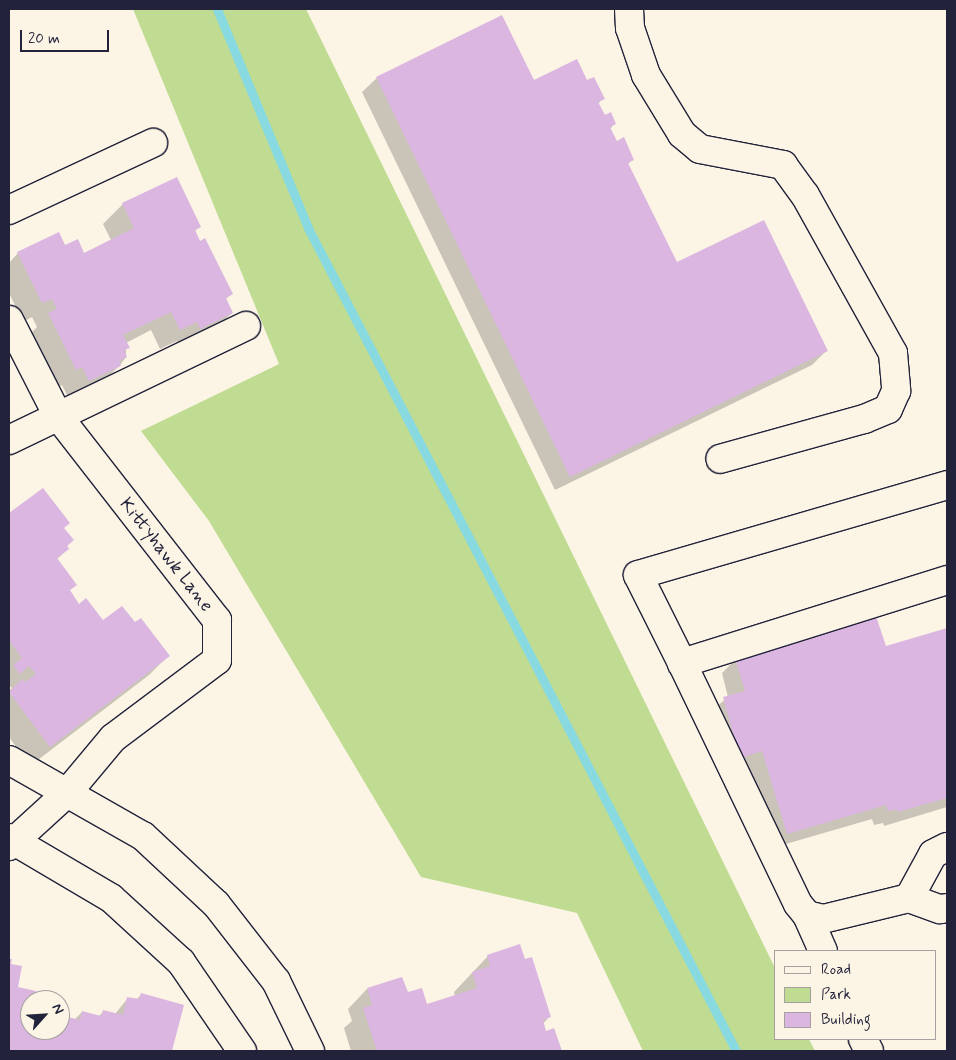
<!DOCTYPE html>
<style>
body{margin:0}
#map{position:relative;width:956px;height:1060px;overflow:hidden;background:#fcf5e5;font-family:Mynerve,sans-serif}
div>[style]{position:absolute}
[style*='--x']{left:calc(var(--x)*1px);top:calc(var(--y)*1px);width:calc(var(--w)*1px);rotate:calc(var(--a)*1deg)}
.green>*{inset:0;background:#c0db92}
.shadow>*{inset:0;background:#0003}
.stream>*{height:9px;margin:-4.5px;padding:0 4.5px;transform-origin:4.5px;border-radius:4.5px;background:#88dae0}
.building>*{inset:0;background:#dab6e1}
.roads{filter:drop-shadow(1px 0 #22223b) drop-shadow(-1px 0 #22223b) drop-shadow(0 1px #22223b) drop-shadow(0 -1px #22223b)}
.minor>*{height:28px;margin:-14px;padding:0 14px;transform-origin:14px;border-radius:14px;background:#fcf5e5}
span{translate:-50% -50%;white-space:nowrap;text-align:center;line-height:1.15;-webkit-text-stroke:4px #fcf5e5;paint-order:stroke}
.street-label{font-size:19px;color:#22223b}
.frame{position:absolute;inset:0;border:10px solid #22223b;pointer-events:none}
.legend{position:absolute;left:774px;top:950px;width:162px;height:90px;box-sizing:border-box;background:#fcf5e5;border:1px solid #a5a1a1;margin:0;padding:6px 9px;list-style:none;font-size:15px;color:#22223b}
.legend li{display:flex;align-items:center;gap:10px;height:25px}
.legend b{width:25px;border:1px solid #a5a1a1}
.north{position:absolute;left:20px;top:990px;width:50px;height:50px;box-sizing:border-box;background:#fcf5e5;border:1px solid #a5a1a1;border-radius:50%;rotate:64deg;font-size:14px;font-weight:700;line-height:20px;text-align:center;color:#22223b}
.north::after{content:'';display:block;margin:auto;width:18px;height:22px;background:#22223b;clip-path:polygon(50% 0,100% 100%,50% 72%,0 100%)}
.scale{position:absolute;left:20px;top:30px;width:89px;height:22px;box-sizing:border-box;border:2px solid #22223b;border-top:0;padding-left:6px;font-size:15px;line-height:18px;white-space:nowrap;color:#22223b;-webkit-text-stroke:4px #fcf5e5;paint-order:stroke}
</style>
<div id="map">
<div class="green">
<i style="clip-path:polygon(133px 9px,306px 9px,775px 968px,775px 1039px,809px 1039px,815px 1051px,643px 1051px,577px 913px,421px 877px,209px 521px,141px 431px,279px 364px)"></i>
</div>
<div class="shadow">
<i style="clip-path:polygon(377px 78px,587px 81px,603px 98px,598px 104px,604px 117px,615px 123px,610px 129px,616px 142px,633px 159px,628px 164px,676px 263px,826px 351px,812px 365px,555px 490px,362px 92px)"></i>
<i style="clip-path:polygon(176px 178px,200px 226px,194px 232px,231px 294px,225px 300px,232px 313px,212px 332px,181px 348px,177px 341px,160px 349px,151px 330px,126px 343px,126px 357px,120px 365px,100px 385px,69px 399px,62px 385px,56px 388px,30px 334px,37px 327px,32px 317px,23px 322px,9px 293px,9px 263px,18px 253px,64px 247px,84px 254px,111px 240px,103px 224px,123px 204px)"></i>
<i style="clip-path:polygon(42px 489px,63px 529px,68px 549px,56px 560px,75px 585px,69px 591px,79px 606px,103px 622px,134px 624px,168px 656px,149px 675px,30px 766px,9px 737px,9px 691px,12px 688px,9px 685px,9px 515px)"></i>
<i style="clip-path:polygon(947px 630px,947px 807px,884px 826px,883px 823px,874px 825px,872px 819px,772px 848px,748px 765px,726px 771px,709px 713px,728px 697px,722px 673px,736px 659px,885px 648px)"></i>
<i style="clip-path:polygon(488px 956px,549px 1017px,543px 1024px,546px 1032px,554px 1030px,560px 1051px,351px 1051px,344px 1028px,352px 1021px,348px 1009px,367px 989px,402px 978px,407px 994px,427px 1005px,455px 996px,454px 992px)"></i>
<i style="clip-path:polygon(9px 960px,16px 988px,42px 1000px,30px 1000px,30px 1030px,60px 1030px,60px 1016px,74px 1020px,82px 1012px,99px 1016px,104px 1011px,115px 1014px,128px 998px,136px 1000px,141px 995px,183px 1006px,171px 1051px,9px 1051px)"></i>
</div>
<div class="stream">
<i style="--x:217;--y:9;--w:237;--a:67.4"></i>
<i style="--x:308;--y:228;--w:928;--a:62.52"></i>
</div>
<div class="building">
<i style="clip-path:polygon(502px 15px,534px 80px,577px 59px,587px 80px,594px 77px,605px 99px,598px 102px,605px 115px,611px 112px,616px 124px,610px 127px,617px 141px,624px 137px,634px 160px,628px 163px,677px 262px,764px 220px,828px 351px,570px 477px,376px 77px)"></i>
<i style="clip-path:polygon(177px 177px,201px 227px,195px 230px,200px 241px,205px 238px,233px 294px,226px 298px,233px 313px,200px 329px,197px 322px,180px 330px,171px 312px,123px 335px,130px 348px,124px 350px,127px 357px,119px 361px,121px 366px,89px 381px,82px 367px,76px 370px,48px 313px,57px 309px,52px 299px,42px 303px,17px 252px,59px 232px,65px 245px,78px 239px,84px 253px,134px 228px,122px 203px)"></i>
<i style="clip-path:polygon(43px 488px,70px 523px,64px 528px,74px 540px,67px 546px,69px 549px,57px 558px,77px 585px,70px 590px,79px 604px,86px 598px,103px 620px,122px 606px,135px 622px,141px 618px,170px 656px,50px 747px,9px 692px,22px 679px,25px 682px,36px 674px,29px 666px,20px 674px,13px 665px,22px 658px,9px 640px,9px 513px)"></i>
<i style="clip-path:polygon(876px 616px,886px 646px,947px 628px,947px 798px,898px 812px,897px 809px,888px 811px,886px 805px,787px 834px,762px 751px,740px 758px,723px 697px,745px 691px,735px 658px)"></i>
<i style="clip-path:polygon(520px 944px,525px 959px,532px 957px,551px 1017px,543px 1020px,546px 1031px,554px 1028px,562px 1051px,377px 1051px,363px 1008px,372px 1005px,367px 988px,402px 977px,408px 992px,422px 988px,427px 1004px,477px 988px,472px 972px,490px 966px,487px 955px)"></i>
<i style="clip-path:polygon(9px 959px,12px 959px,11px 964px,22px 966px,18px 987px,36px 991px,34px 997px,44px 999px,30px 1000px,30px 1030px,60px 1030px,60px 1015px,80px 1020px,82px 1011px,101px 1016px,103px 1010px,123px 1015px,127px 997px,139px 999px,141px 993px,184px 1005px,172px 1051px,9px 1051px)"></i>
</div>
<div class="roads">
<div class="minor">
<i style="--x:629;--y:9;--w:19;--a:87"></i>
<i style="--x:630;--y:28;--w:50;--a:71.2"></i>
<i style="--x:646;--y:75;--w:69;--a:58.6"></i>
<i style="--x:682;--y:134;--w:23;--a:40"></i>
<i style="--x:700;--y:149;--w:85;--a:10.9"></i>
<i style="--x:783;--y:165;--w:37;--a:54"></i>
<i style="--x:805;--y:195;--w:181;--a:60.9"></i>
<i style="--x:893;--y:353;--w:38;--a:85"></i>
<i style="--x:896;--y:391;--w:20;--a:114"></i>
<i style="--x:888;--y:409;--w:26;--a:157"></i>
<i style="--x:864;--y:419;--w:149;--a:164.5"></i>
<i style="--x:9;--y:210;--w:159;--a:-25"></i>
<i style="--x:9;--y:320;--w:108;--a:63"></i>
<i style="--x:58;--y:416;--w:259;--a:52.1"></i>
<i style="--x:217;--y:620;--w:40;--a:90"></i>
<i style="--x:217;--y:660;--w:130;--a:143.1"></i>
<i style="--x:113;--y:738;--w:72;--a:129.9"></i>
<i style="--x:67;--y:793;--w:79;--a:137.6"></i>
<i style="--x:9;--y:440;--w:263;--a:-25.7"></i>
<i style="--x:947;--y:580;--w:278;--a:162.6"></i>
<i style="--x:682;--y:663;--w:267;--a:64.3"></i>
<i style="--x:798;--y:904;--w:14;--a:51"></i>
<i style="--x:807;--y:915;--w:16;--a:14"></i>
<i style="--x:823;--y:919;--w:89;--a:-13.7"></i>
<i style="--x:909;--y:898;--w:33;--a:20"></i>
<i style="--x:940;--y:909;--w:7;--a:-8"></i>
<i style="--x:682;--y:663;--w:98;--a:-116.6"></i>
<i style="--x:638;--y:575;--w:322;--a:-16.2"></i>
<i style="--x:9;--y:760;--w:154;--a:29.6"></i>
<i style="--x:143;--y:836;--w:100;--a:43"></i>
<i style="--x:216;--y:904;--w:98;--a:52.1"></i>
<i style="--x:276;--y:981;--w:78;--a:64.1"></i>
<i style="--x:9;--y:838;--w:118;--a:30.5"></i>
<i style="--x:111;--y:898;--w:95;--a:42.4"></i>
<i style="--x:181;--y:962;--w:108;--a:55.6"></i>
<i style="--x:909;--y:898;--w:50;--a:-61.4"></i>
<i style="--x:933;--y:854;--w:16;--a:-27"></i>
<i style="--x:807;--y:915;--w:39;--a:66"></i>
<i style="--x:863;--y:1039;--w:13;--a:63"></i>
</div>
</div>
<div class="street-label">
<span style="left:166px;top:555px;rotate:52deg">Kittyhawk Lane</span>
</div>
<div class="frame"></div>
<ul class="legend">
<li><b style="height:6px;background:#fcf5e5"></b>Road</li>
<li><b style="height:14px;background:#c0db92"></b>Park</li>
<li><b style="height:14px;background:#dab6e1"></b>Building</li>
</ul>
<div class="north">N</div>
<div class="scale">20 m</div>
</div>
